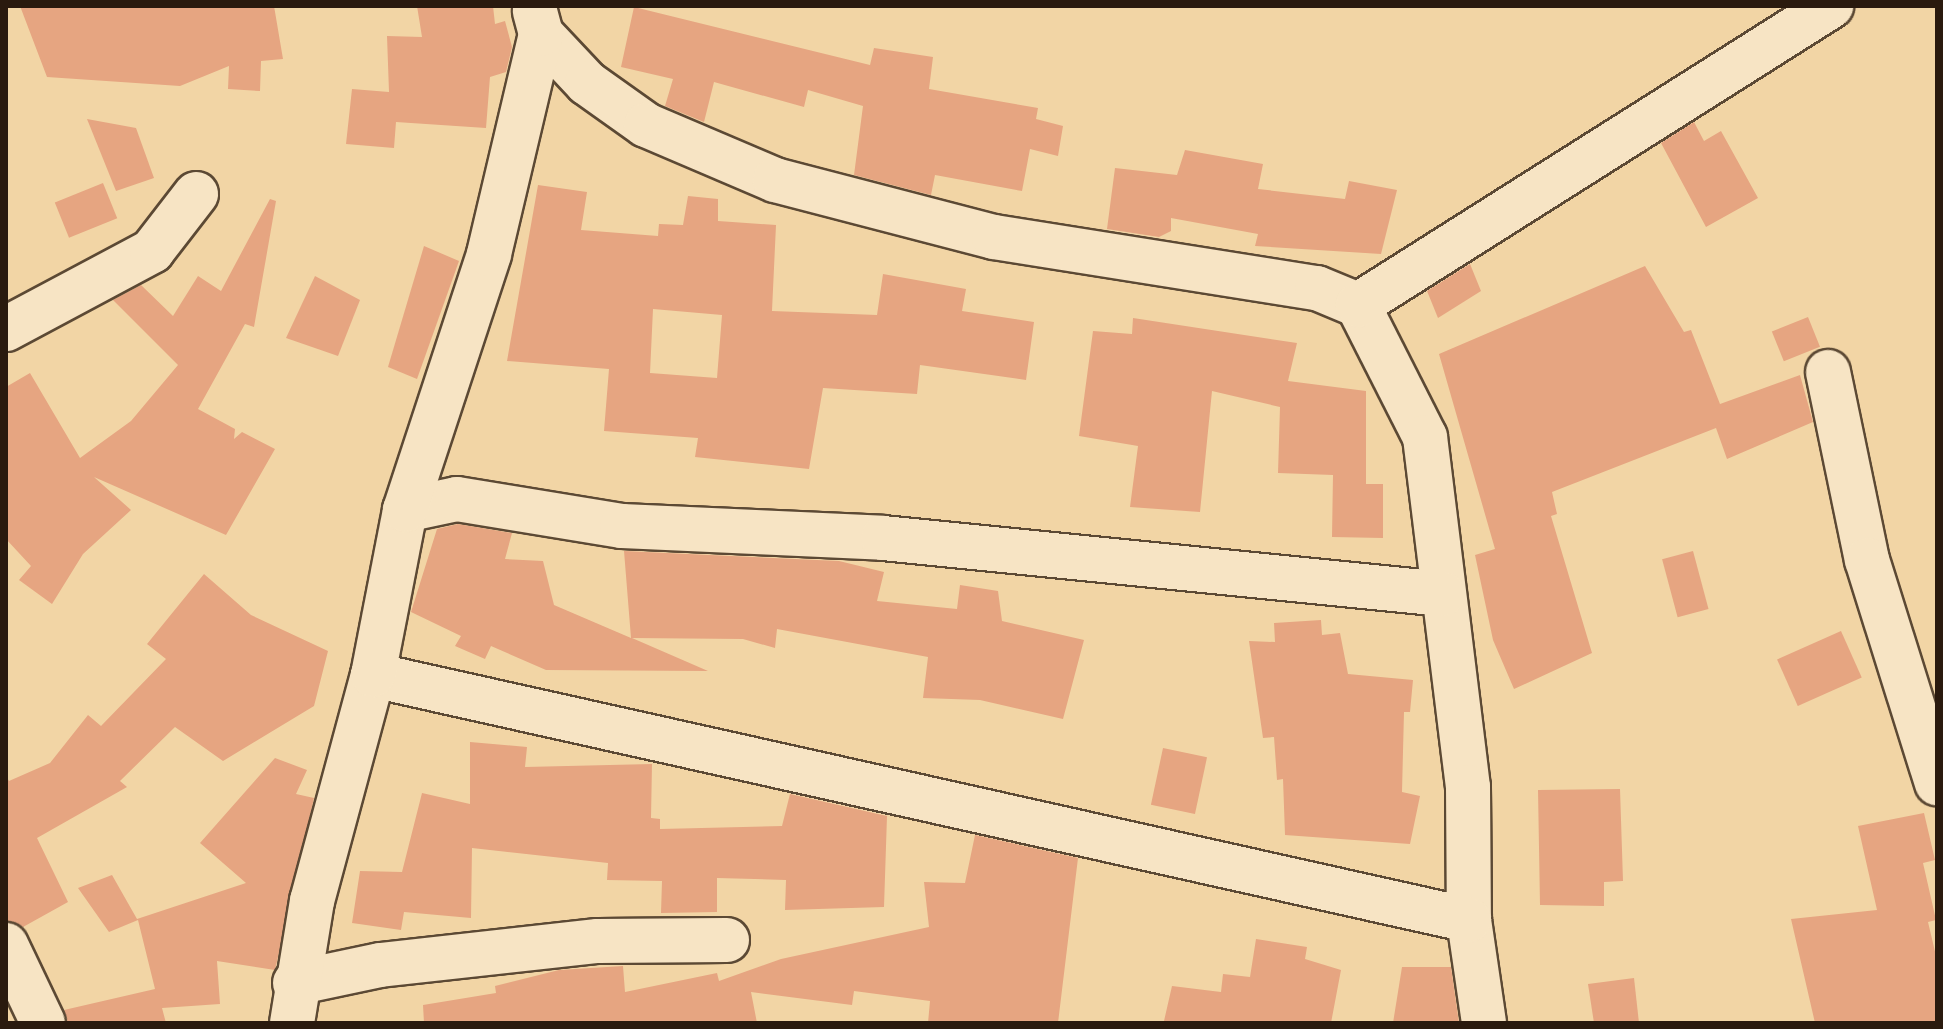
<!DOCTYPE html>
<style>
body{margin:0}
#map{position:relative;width:1943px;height:1029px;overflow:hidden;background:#f2d5a5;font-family:"Gentium Book Plus",serif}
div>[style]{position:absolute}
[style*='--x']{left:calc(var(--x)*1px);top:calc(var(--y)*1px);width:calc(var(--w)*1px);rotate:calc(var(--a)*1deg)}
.building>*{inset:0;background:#e6a581;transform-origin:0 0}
.roads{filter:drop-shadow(2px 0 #5c4934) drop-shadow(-2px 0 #5c4934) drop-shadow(0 2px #5c4934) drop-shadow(0 -2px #5c4934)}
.minor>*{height:44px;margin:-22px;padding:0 22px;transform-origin:22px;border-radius:22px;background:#f7e4c4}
span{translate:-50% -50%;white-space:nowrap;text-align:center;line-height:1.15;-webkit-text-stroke:7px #f7e4c4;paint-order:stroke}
.frame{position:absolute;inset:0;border:8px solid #2a1a0e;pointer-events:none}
</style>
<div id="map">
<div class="building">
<i style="clip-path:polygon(20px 6px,274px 6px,283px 59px,261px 61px,260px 91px,228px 89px,229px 66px,180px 86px,47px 77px)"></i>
<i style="clip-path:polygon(417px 6px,493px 6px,495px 24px,505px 21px,512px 47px,506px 72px,490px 77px,486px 128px,396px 122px,394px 148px,346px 144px,352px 89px,389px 92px,387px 36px,422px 37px)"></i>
<i style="clip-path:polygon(634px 7px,870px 65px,874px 48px,933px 57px,929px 89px,1038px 108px,1036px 119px,1063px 126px,1058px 156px,1030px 149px,1022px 191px,935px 175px,931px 195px,854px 175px,863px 106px,808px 90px,804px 107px,714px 82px,704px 122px,665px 106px,673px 79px,621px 67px)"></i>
<i style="clip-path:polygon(87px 119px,136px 128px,154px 178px,116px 191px)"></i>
<i style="clip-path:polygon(1694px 122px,1704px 141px,1721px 131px,1758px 198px,1706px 227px,1661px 143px)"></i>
<i style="clip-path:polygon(1185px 150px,1263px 164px,1258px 189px,1345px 199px,1349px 181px,1397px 190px,1381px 254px,1255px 246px,1258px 234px,1171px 218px,1171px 231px,1159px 237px,1107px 229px,1115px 168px,1177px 175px)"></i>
<i style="left:103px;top:183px;width:38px;height:52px;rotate:68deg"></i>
<i style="clip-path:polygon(evenodd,538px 185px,587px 192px,581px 230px,658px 236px,659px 224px,683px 225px,688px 196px,718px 199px,718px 221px,776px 225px,772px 311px,877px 315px,883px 274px,966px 289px,962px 311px,1034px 322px,1026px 380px,920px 365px,917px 394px,823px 388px,809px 469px,695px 457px,698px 438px,604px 431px,609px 369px,507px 361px,538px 185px,653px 309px,722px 315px,717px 378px,650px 373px,653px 309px)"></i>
<i style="clip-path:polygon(270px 199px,276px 201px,254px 327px,245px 324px,198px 409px,235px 429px,234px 439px,242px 432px,275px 449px,226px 535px,94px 477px,131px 510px,83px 554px,52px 604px,19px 580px,31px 566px,6px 539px,6px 387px,30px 373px,80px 458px,131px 421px,178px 365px,113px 300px,141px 285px,173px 316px,198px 276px,221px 291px)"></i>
<i style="clip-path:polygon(424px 246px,459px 261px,417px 379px,388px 367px)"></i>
<i style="clip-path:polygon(1470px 264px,1481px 291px,1438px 318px,1427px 291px)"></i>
<i style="clip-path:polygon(1645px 266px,1684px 332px,1691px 330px,1720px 404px,1800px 375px,1813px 422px,1727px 459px,1716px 428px,1552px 492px,1557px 514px,1551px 516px,1592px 653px,1514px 689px,1493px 640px,1475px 555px,1495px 549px,1439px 354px)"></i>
<i style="clip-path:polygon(315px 276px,360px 300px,338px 356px,286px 338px)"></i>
<i style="left:1808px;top:317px;width:32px;height:39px;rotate:68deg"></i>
<i style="clip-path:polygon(1133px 318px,1297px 343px,1288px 381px,1366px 391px,1366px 484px,1383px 484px,1383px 538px,1332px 537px,1333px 475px,1278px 473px,1280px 407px,1212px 391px,1200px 512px,1130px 507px,1138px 446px,1079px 436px,1093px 331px,1132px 334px)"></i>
<i style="clip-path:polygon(458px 524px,512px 533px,505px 559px,543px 561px,554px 605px,631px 638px,624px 551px,839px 561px,884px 572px,877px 601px,957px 609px,960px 585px,998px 591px,1002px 621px,1084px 640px,1063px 719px,980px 700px,923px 698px,928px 657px,777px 629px,775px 648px,743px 639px,632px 638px,708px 671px,546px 670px,491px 646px,485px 659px,455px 646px,461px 636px,411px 612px,437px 529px)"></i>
<i style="left:1693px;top:551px;width:60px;height:32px;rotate:75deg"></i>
<i style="clip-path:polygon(204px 574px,251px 615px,328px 651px,314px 706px,223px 761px,175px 727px,120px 781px,127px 787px,37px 838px,68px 902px,23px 927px,6px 920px,6px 776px,9px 781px,50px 763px,88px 715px,101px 726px,166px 659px,147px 644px)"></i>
<i style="clip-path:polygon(1321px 620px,1322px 635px,1340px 633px,1348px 674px,1413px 680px,1410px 712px,1404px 712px,1402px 792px,1420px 796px,1410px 844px,1285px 835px,1283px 779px,1277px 780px,1274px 737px,1263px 738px,1249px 641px,1275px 642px,1274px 623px)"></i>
<i style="left:1841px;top:631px;width:51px;height:70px;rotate:66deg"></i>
<i style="clip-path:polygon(470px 742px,527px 747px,525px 767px,652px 764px,651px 818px,660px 819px,660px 829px,782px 826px,790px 794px,887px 816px,884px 907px,785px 910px,786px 880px,717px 878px,717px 912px,661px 913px,662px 881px,607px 880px,608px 863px,472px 848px,471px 918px,404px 912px,401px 930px,352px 923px,360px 871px,402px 872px,422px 793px,470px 804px)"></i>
<i style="left:1163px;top:748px;width:45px;height:58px;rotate:12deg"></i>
<i style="clip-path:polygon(275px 758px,307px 770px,296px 794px,314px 798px,275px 970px,217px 961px,220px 1004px,162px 1008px,166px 1023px,68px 1023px,64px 1010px,155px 989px,138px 920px,109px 932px,78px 888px,112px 875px,137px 919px,246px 883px,200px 843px)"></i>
<i style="clip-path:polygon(1620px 789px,1623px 881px,1604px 882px,1604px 906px,1540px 905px,1538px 790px)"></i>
<i style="clip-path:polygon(1924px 813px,1935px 860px,1923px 863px,1936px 920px,1928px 922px,1937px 960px,1937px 1023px,1815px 1023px,1791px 919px,1877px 910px,1858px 826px)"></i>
<i style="clip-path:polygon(975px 835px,1078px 858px,1058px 1023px,928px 1023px,930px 1001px,854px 991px,852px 1005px,751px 992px,757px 1023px,424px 1023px,423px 1005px,496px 993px,495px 986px,559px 970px,623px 966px,625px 992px,717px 973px,719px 981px,781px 959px,929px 927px,924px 882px,965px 883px)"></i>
<i style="clip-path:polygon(1256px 939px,1307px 947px,1305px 959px,1341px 970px,1331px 1023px,1164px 1021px,1172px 986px,1221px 992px,1223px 974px,1250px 977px)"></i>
<i style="clip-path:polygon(1402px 967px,1451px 967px,1459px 1023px,1393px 1023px)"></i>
<i style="clip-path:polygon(1634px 978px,1639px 1023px,1594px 1023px,1588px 984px)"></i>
</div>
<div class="roads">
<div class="minor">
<i style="--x:541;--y:34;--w:67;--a:46.8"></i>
<i style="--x:587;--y:83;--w:72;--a:35.4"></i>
<i style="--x:646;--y:125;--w:140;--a:23.1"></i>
<i style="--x:775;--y:180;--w:226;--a:14.6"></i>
<i style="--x:994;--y:237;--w:327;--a:9"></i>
<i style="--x:1317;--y:288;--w:44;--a:22.5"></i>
<i style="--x:1358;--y:305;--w:148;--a:63.1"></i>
<i style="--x:1425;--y:437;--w:353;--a:83"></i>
<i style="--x:1468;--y:787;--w:133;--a:89.6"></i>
<i style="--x:1469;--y:920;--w:104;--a:81.7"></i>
<i style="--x:1358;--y:305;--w:560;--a:-32.3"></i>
<i style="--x:6;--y:329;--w:166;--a:-28.1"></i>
<i style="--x:152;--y:251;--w:72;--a:-52.3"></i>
<i style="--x:1828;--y:372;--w:192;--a:78.3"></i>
<i style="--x:1867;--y:560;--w:234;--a:72.6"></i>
<i style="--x:405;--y:510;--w:53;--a:-11.9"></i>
<i style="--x:457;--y:499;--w:167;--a:9.3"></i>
<i style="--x:622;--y:526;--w:261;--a:2.6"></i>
<i style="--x:883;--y:538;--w:563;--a:5.71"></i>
<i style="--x:373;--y:675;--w:1123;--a:12.6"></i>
<i style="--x:6;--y:945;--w:86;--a:64.6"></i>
<i style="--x:295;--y:983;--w:87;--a:-12"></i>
<i style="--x:380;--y:965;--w:219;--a:-6.3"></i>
<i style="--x:598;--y:941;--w:129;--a:-0.4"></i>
<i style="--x:292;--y:1023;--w:124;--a:-80.7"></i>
<i style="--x:312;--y:901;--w:234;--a:-74.9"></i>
<i style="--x:373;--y:675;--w:168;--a:-79"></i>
<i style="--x:405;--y:510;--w:269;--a:-71.8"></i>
<i style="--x:489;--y:254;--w:226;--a:-76.7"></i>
<i style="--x:541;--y:34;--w:24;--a:-105"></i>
</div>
</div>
<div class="frame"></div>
</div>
